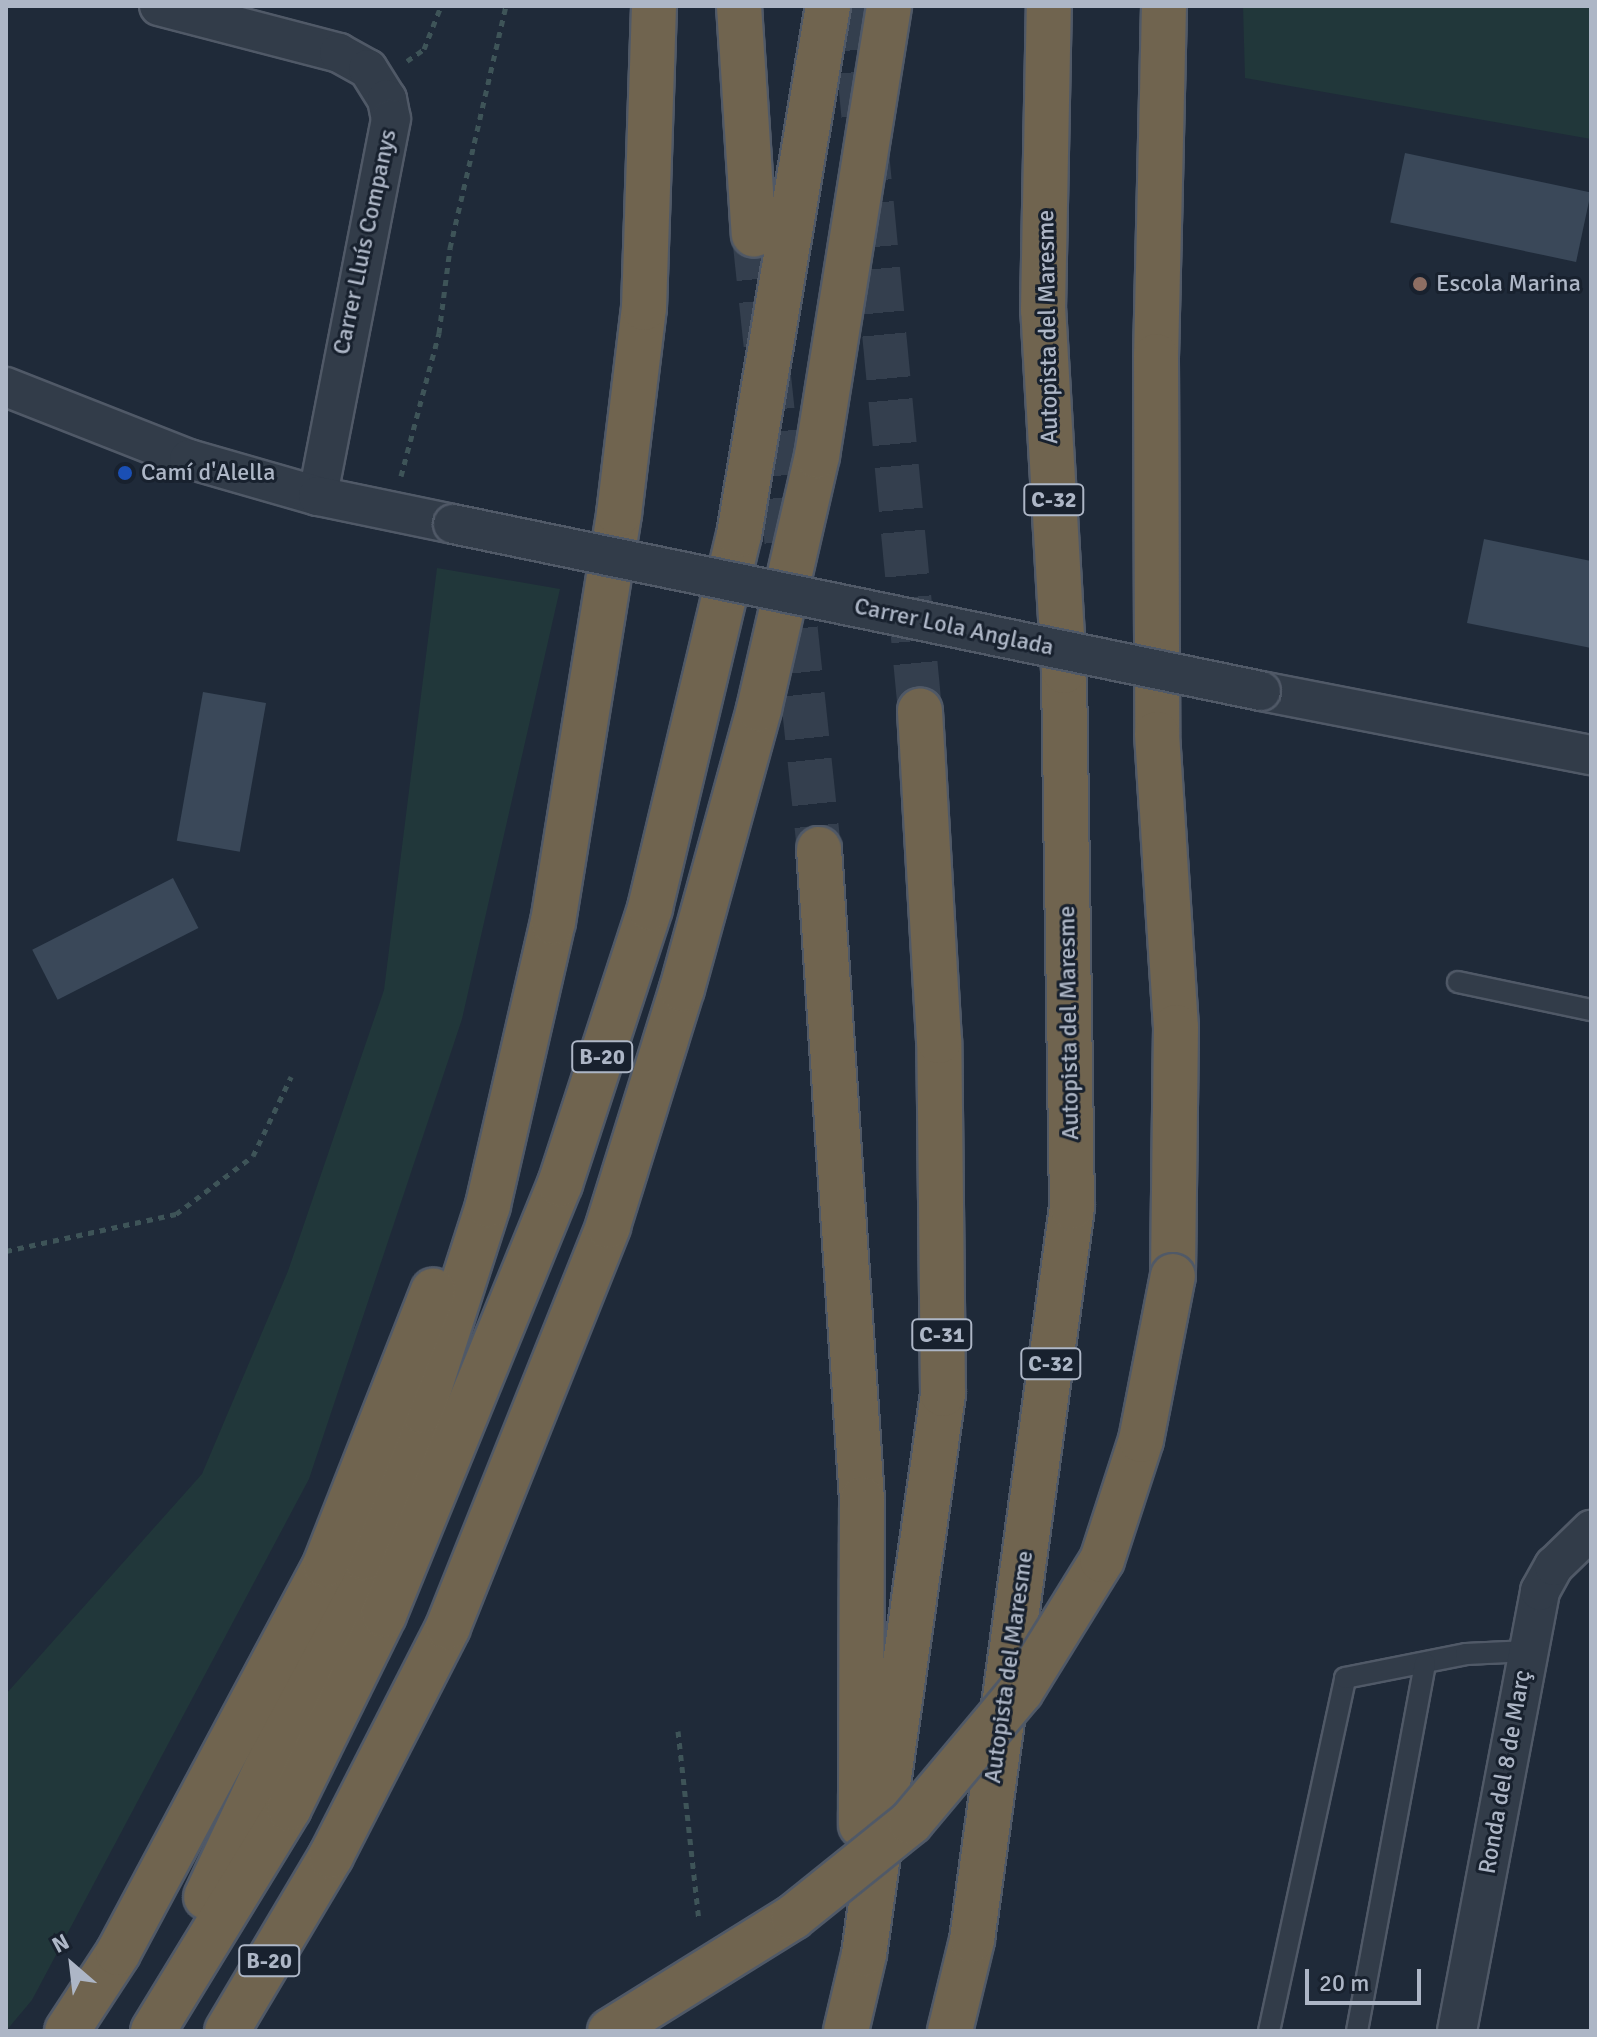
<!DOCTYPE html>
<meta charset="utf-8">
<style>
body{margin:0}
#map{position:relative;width:1597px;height:2037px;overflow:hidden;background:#1f2a39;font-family:Signika,sans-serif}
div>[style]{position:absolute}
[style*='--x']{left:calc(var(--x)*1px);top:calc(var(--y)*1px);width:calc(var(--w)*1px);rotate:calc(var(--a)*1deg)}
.green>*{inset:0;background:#21373a}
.building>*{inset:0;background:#3a4859;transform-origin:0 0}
.motorway-tunnel>*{height:44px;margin-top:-22px;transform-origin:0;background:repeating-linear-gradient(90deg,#343f4e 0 44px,transparent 0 66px)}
.path>*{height:5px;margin-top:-2.5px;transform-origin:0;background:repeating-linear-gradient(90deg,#3e5458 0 6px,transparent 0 12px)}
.roads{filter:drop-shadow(2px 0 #505967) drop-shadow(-2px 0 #505967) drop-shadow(0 2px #505967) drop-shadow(0 -2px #505967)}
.service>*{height:20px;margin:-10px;padding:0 10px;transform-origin:10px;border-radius:10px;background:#323c49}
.minor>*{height:38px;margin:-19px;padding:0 19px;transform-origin:19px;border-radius:19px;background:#323c49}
.motorway>*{height:44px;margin:-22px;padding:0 22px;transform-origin:22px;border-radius:22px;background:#70644f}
.bridges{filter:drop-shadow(2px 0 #505967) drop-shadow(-2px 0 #505967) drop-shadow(0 2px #505967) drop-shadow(0 -2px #505967)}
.minor-bridge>*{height:38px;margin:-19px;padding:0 19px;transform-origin:19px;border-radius:19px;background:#323c49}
.motorway-bridge>*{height:44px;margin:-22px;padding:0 22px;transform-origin:22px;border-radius:22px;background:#70644f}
.dots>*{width:22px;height:22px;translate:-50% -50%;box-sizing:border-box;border:4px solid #18212e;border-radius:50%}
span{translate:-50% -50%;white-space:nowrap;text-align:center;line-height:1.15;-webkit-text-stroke:6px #18212e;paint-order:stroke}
.shield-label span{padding:2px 6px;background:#18212e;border:2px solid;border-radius:6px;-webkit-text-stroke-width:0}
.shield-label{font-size:22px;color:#adb6c6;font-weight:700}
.street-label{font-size:24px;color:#adb6c6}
.poi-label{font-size:24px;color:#adb6c6}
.left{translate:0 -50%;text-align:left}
.frame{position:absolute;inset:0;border:8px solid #adb6c6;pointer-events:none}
.north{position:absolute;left:32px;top:1925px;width:80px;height:80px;-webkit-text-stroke:6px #18212e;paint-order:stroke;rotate:332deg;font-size:22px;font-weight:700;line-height:32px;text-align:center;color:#adb6c6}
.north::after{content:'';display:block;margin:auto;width:28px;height:36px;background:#adb6c6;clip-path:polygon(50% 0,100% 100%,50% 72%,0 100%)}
.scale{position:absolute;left:1305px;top:1969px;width:116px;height:36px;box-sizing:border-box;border:4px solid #adb6c6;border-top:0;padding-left:10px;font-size:24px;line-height:28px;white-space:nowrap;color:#adb6c6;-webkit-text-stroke:6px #18212e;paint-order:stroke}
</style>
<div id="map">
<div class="green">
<i style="clip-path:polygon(1243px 6px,1591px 6px,1591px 139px,1245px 78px)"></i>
<i style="clip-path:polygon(437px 568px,560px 589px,462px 1019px,309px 1479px,32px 2000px,6px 2031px,6px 1694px,202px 1474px,288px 1271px,384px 990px)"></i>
</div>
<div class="building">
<i style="left:1405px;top:153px;width:190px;height:71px;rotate:12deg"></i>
<i style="clip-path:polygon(1484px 539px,1591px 561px,1591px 648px,1467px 623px)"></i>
<i style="left:203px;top:692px;width:64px;height:151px;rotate:10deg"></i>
<i style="left:173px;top:878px;width:56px;height:158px;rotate:63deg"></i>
</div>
<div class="motorway-tunnel">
<i style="--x:853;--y:6;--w:708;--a:84.57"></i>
<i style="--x:754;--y:235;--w:617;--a:83.96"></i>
</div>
<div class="path">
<i style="--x:407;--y:61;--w:21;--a:-35"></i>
<i style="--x:424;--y:49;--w:46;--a:-68.4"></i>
<i style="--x:401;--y:476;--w:148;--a:-75.1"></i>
<i style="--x:439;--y:333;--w:86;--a:-82.6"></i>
<i style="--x:450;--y:248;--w:248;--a:-77"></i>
<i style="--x:6;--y:1251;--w:174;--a:-12.3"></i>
<i style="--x:176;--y:1214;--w:96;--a:-37"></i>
<i style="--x:253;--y:1156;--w:88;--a:-64.3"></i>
<i style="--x:678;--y:1731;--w:191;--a:83.7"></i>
</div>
<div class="roads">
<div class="service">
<i style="--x:1458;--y:982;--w:136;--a:11.9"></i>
<i style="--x:1269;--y:2031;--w:361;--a:-77.8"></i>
<i style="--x:1345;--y:1678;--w:123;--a:-11.2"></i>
<i style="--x:1466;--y:1654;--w:62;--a:-2.8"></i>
<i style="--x:1357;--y:2031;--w:374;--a:-79.5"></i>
</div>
<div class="minor">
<i style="--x:159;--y:6;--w:186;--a:14.6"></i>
<i style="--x:339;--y:53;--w:33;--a:29"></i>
<i style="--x:368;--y:69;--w:36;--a:58"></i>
<i style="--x:387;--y:99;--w:20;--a:79"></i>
<i style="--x:391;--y:119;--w:384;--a:101"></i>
<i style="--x:6;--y:387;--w:197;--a:21.5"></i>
<i style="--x:189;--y:459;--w:134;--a:16"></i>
<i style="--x:318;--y:496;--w:138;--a:11.7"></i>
<i style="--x:1261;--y:691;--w:336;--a:11"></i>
<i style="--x:1457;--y:2031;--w:448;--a:-79.3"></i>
<i style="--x:1540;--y:1591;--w:29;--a:-61"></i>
<i style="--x:1554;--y:1566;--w:52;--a:-44.2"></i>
</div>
<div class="motorway">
<i style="--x:739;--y:6;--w:229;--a:86.3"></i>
<i style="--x:1164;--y:6;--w:350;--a:91.3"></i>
<i style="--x:1156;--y:356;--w:378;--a:89.8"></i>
<i style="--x:1157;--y:734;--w:294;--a:86.3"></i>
<i style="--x:1176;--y:1027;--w:249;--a:90.7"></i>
<i style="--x:819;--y:849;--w:651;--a:86.22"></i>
<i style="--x:862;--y:1499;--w:326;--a:90.2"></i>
<i style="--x:206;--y:1897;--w:374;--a:-64.9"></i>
<i style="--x:365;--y:1558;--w:158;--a:-68.8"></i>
<i style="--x:422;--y:1411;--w:216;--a:-72.2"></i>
<i style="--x:488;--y:1205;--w:290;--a:-77.1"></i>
<i style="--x:553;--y:922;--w:413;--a:-80.8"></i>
<i style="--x:619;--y:514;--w:208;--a:-83.1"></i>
<i style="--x:644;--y:308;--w:302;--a:-88.1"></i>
<i style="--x:67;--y:2031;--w:93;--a:-56.8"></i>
<i style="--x:118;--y:1953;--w:440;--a:-61.9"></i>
<i style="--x:325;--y:1565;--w:295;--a:-68.5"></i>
<i style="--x:153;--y:2031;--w:261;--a:-58.6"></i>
<i style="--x:289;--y:1808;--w:215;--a:-63.8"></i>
<i style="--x:384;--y:1615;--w:466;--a:-67.8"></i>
<i style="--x:560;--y:1184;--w:290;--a:-71.9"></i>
<i style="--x:650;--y:908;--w:383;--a:-76.6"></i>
<i style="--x:739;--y:535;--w:536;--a:-80.45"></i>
<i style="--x:227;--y:2031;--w:204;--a:-59.3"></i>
<i style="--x:331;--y:1856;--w:257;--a:-62.9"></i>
<i style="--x:448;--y:1627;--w:432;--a:-68.2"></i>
<i style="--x:608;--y:1226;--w:248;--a:-72.7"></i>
<i style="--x:682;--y:989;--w:290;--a:-74.6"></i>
<i style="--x:759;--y:709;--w:260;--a:-77.1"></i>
<i style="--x:817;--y:456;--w:456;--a:-80.9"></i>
<i style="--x:846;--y:2031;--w:79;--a:-76.8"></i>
<i style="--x:864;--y:1954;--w:566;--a:-81.97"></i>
<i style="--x:943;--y:1394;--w:353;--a:-90.6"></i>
<i style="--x:939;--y:1041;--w:331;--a:-93.3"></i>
<i style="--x:950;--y:2031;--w:94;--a:-76.4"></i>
<i style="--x:972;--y:1940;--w:740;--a:-82.23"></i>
<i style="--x:1072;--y:1207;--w:536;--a:-90.86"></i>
<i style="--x:1064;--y:671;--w:362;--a:-93.3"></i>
<i style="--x:1043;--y:310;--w:304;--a:-88.9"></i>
</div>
</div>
<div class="bridges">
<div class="minor-bridge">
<i style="--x:453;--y:524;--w:825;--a:11.68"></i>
</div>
<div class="motorway-bridge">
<i style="--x:610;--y:2031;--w:216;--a:-31.9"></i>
<i style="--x:793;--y:1917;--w:151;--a:-38.8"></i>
<i style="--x:911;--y:1822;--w:171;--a:-50"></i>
<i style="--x:1021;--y:1691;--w:154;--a:-58.3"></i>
<i style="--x:1102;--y:1560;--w:126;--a:-72"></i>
<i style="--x:1141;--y:1440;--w:167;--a:-79"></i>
</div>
</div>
<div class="dots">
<i style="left:1420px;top:284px;background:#8d6e63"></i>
<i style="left:125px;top:473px;background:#1a4fb4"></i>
</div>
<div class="shield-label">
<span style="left:1054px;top:500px">C-32</span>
<span style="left:602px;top:1057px">B-20</span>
<span style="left:942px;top:1335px">C-31</span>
<span style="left:1051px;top:1364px">C-32</span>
<span style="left:269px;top:1961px">B-20</span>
</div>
<div class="street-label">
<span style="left:365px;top:242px;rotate:-78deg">Carrer Lluís Companys</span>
<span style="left:1048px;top:327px;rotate:-91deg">Autopista del Maresme</span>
<span style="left:954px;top:627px;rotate:12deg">Carrer Lola Anglada</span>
<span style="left:1069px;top:1023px;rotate:-91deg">Autopista del Maresme</span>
<span style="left:1009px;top:1667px;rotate:-82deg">Autopista del Maresme</span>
<span style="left:1505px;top:1772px;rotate:-80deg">Ronda del 8 de Març</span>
</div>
<div class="poi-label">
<span class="left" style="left:1436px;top:284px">Escola Marina</span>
<span class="left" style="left:141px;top:473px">Camí d'Alella</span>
</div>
<div class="frame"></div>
<div class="north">N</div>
<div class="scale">20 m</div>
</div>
